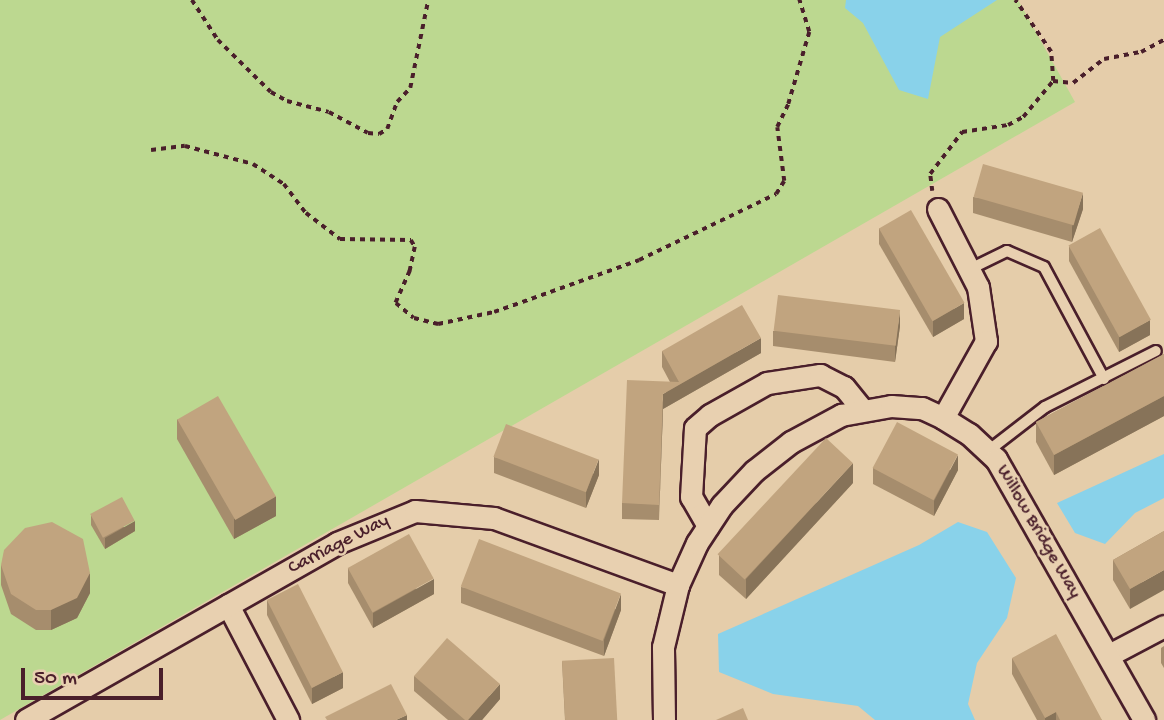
<!DOCTYPE html>
<style>
body{margin:0}
#map{position:relative;width:1164px;height:720px;overflow:hidden;background:#e5cdaa;font-family:"Gochi Hand",sans-serif}
div>[style]{position:absolute}
[style*='--x']{left:calc(var(--x)*1px);top:calc(var(--y)*1px);width:calc(var(--w)*1px);rotate:calc(var(--a)*1deg)}
.green>*{inset:0;background:#bcd890}
.water>*{inset:0;background:#89d2ea}
.path>*{height:3.5px;margin-top:-1.75px;transform-origin:0;background:repeating-linear-gradient(90deg,#4a1f2b 0 5px,transparent 0 10px)}
.roads{filter:drop-shadow(2px 0 #4a1f2b) drop-shadow(-2px 0 #4a1f2b) drop-shadow(0 2px #4a1f2b) drop-shadow(0 -2px #4a1f2b)}
.service>*{height:10px;margin:-5px;padding:0 5px;transform-origin:5px;border-radius:5px;background:#e8d0b0}
.minor>*{height:21px;margin:-10.5px;padding:0 10.5px;transform-origin:10.5px;border-radius:10.5px;background:#e8d0b0}
.wall>*{inset:0;background:#a68d6d}
.shaded-wall>*{inset:0;background:#877359}
.building>*{inset:0;background:#c1a47f;transform-origin:0 0}
span{translate:-50% -50%;white-space:nowrap;text-align:center;line-height:1.15;-webkit-text-stroke:5px #e8d0b0;paint-order:stroke}
.street-label{font-size:19px;color:#4a1f2b}
.scale{position:absolute;left:21px;top:668px;width:142px;height:32px;box-sizing:border-box;border:4px solid #4a1f2b;border-top:0;padding-left:9px;font-size:21px;line-height:24px;white-space:nowrap;color:#4a1f2b;-webkit-text-stroke:5px #e8d0b0;paint-order:stroke}
</style>
<div id="map">
<div class="green">
<i style="clip-path:polygon(0 0,1018px 0,1075px 102px,0 720px)"></i>
</div>
<div class="water">
<i style="clip-path:polygon(846px 0,997px 0,940px 37px,928px 99px,899px 90px,863px 23px,845px 8px)"></i>
<i style="clip-path:polygon(1164px 454px,1164px 498px,1135px 513px,1105px 544px,1075px 533px,1057px 503px)"></i>
<i style="clip-path:polygon(958px 522px,987px 532px,1016px 578px,1007px 618px,977px 663px,968px 704px,975px 720px,875px 720px,858px 706px,773px 694px,719px 672px,718px 634px,919px 545px)"></i>
</div>
<div class="path">
<i style="--x:192;--y:0;--w:48;--a:57"></i>
<i style="--x:218;--y:40;--w:74;--a:44.5"></i>
<i style="--x:271;--y:92;--w:18;--a:29"></i>
<i style="--x:287;--y:101;--w:43;--a:14.7"></i>
<i style="--x:329;--y:112;--w:44;--a:28.3"></i>
<i style="--x:368;--y:133;--w:11;--a:5"></i>
<i style="--x:379;--y:134;--w:9;--a:-32"></i>
<i style="--x:387;--y:129;--w:29;--a:-70"></i>
<i style="--x:397;--y:102;--w:19;--a:-47"></i>
<i style="--x:410;--y:88;--w:90;--a:-78.4"></i>
<i style="--x:1053;--y:81;--w:20;--a:6"></i>
<i style="--x:1073;--y:83;--w:39;--a:-38"></i>
<i style="--x:1104;--y:59;--w:38;--a:-11"></i>
<i style="--x:1141;--y:52;--w:26;--a:-28"></i>
<i style="--x:151;--y:150;--w:34;--a:-7"></i>
<i style="--x:185;--y:146;--w:70;--a:14.8"></i>
<i style="--x:253;--y:164;--w:37;--a:33"></i>
<i style="--x:284;--y:184;--w:36;--a:53"></i>
<i style="--x:306;--y:213;--w:43;--a:37.4"></i>
<i style="--x:340;--y:239;--w:71;--a:0.8"></i>
<i style="--x:411;--y:240;--w:8;--a:60"></i>
<i style="--x:415;--y:247;--w:25;--a:102"></i>
<i style="--x:410;--y:271;--w:35;--a:114"></i>
<i style="--x:396;--y:303;--w:23;--a:40"></i>
<i style="--x:414;--y:318;--w:25;--a:14"></i>
<i style="--x:438;--y:324;--w:57;--a:-12.1"></i>
<i style="--x:494;--y:312;--w:154;--a:-19.7"></i>
<i style="--x:639;--y:260;--w:152;--a:-25.7"></i>
<i style="--x:776;--y:194;--w:15;--a:-58"></i>
<i style="--x:784;--y:181;--w:54;--a:-97.4"></i>
<i style="--x:777;--y:127;--w:25;--a:-64"></i>
<i style="--x:788;--y:104;--w:75;--a:-73.7"></i>
<i style="--x:809;--y:32;--w:34;--a:-107"></i>
<i style="--x:932;--y:191;--w:17;--a:-97"></i>
<i style="--x:930;--y:174;--w:53;--a:-52.7"></i>
<i style="--x:962;--y:132;--w:47;--a:-8.7"></i>
<i style="--x:1008;--y:125;--w:17;--a:-28"></i>
<i style="--x:1023;--y:117;--w:47;--a:-50.2"></i>
<i style="--x:1053;--y:81;--w:29;--a:-94"></i>
<i style="--x:1051;--y:52;--w:63;--a:-124.7"></i>
</div>
<div class="roads">
<div class="service">
<i style="--x:970;--y:269;--w:41;--a:-25.9"></i>
<i style="--x:1007;--y:251;--w:40;--a:23.4"></i>
<i style="--x:1044;--y:267;--w:127;--a:61.8"></i>
<i style="--x:988;--y:451;--w:72;--a:-37.7"></i>
<i style="--x:1045;--y:407;--w:124;--a:-26.8"></i>
</div>
<div class="minor">
<i style="--x:938;--y:209;--w:88;--a:62.9"></i>
<i style="--x:978;--y:287;--w:55;--a:81.6"></i>
<i style="--x:986;--y:341;--w:88;--a:119.2"></i>
<i style="--x:708;--y:526;--w:34;--a:-120"></i>
<i style="--x:691;--y:497;--w:69;--a:-86.7"></i>
<i style="--x:695;--y:428;--w:20;--a:-41"></i>
<i style="--x:710;--y:415;--w:65;--a:-29.3"></i>
<i style="--x:767;--y:383;--w:54;--a:-8.6"></i>
<i style="--x:820;--y:375;--w:27;--a:27"></i>
<i style="--x:844;--y:387;--w:28;--a:51"></i>
<i style="--x:228;--y:605;--w:130;--a:62.4"></i>
<i style="--x:1109;--y:655;--w:62;--a:-27.8"></i>
<i style="--x:26;--y:720;--w:358;--a:-29.6"></i>
<i style="--x:337;--y:543;--w:84;--a:-22.3"></i>
<i style="--x:415;--y:511;--w:79;--a:5.1"></i>
<i style="--x:494;--y:518;--w:196;--a:20"></i>
<i style="--x:664;--y:720;--w:73;--a:-90.8"></i>
<i style="--x:663;--y:647;--w:64;--a:-76.4"></i>
<i style="--x:678;--y:585;--w:46;--a:-65.7"></i>
<i style="--x:697;--y:543;--w:45;--a:-56.7"></i>
<i style="--x:722;--y:505;--w:47;--a:-46.7"></i>
<i style="--x:754;--y:471;--w:47;--a:-38.1"></i>
<i style="--x:791;--y:442;--w:57;--a:-28.4"></i>
<i style="--x:841;--y:415;--w:51;--a:-10.2"></i>
<i style="--x:891;--y:406;--w:31;--a:4"></i>
<i style="--x:922;--y:408;--w:23;--a:25"></i>
<i style="--x:943;--y:418;--w:31;--a:32"></i>
<i style="--x:969;--y:434;--w:37;--a:43"></i>
<i style="--x:996;--y:459;--w:300;--a:60.4"></i>
</div>
</div>
<div class="wall">
<i style="clip-path:polygon(973px 197px,1083px 209px,1072px 242px,973px 213px)"></i>
<i style="clip-path:polygon(879px 228px,964px 319px,933px 337px,879px 244px)"></i>
<i style="clip-path:polygon(1069px 246px,1150px 335px,1119px 352px,1069px 261px)"></i>
<i style="clip-path:polygon(900px 326px,895px 362px,773px 346px,773px 331px)"></i>
<i style="clip-path:polygon(662px 351px,761px 353px,663px 409px,659px 520px,622px 519px,622px 503px,670px 382px,662px 367px)"></i>
<i style="clip-path:polygon(1164px 354px,1164px 416px,1054px 475px,1036px 442px,1036px 422px)"></i>
<i style="clip-path:polygon(177px 419px,276px 516px,234px 539px,177px 439px)"></i>
<i style="clip-path:polygon(494px 457px,599px 475px,586px 508px,494px 473px)"></i>
<i style="clip-path:polygon(873px 468px,958px 470px,934px 516px,873px 484px)"></i>
<i style="clip-path:polygon(853px 483px,746px 599px,719px 575px,719px 555px)"></i>
<i style="clip-path:polygon(91px 515px,135px 531px,105px 549px,91px 525px)"></i>
<i style="clip-path:polygon(1164px 531px,1130px 609px,1113px 580px,1113px 560px)"></i>
<i style="clip-path:polygon(1px 565px,90px 593px,77px 618px,51px 630px,36px 630px,11px 614px,1px 585px)"></i>
<i style="clip-path:polygon(348px 568px,434px 594px,373px 628px,348px 583px)"></i>
<i style="clip-path:polygon(461px 587px,621px 610px,604px 656px,461px 603px)"></i>
<i style="clip-path:polygon(267px 600px,343px 688px,312px 704px,267px 615px)"></i>
<i style="clip-path:polygon(1164px 646px,1164px 668px,1161px 663px,1161px 648px)"></i>
<i style="clip-path:polygon(1012px 658px,1102px 720px,1037px 720px,1012px 674px)"></i>
<i style="clip-path:polygon(562px 661px,617px 720px,565px 720px)"></i>
<i style="clip-path:polygon(414px 676px,500px 699px,482px 720px,448px 720px,414px 691px)"></i>
</div>
<div class="shaded-wall">
<i style="clip-path:polygon(1083px 193px,1083px 209px,1072px 242px,1072px 227px)"></i>
<i style="clip-path:polygon(964px 303px,964px 319px,933px 337px,933px 321px)"></i>
<i style="clip-path:polygon(900px 311px,900px 326px,895px 362px,895px 346px)"></i>
<i style="clip-path:polygon(1150px 320px,1150px 335px,1119px 352px,1119px 337px)"></i>
<i style="clip-path:polygon(761px 338px,761px 353px,663px 409px,659px 520px,663px 394px)"></i>
<i style="clip-path:polygon(1164px 396px,1164px 416px,1054px 475px,1054px 455px)"></i>
<i style="clip-path:polygon(958px 455px,958px 470px,934px 516px,934px 501px)"></i>
<i style="clip-path:polygon(599px 459px,599px 475px,586px 508px,586px 492px)"></i>
<i style="clip-path:polygon(853px 463px,853px 483px,746px 599px,746px 579px)"></i>
<i style="clip-path:polygon(276px 496px,276px 516px,234px 539px,234px 519px)"></i>
<i style="clip-path:polygon(135px 521px,135px 531px,105px 549px,105px 538px)"></i>
<i style="clip-path:polygon(1164px 570px,1164px 590px,1130px 609px,1130px 589px)"></i>
<i style="clip-path:polygon(90px 573px,90px 593px,77px 618px,51px 630px,51px 610px)"></i>
<i style="clip-path:polygon(434px 579px,434px 594px,373px 628px,373px 613px)"></i>
<i style="clip-path:polygon(621px 594px,621px 610px,604px 656px,604px 640px)"></i>
<i style="clip-path:polygon(343px 672px,343px 688px,312px 704px,312px 688px)"></i>
<i style="clip-path:polygon(500px 684px,500px 699px,482px 720px,468px 720px)"></i>
<i style="clip-path:polygon(1056px 712px,1056px 720px,1045px 720px,1045px 718px)"></i>
<i style="clip-path:polygon(407px 715px,407px 720px,396px 720px)"></i>
</div>
<div class="building">
<i style="left:983px;top:164px;width:104px;height:34px;rotate:16deg"></i>
<i style="left:911px;top:210px;width:107px;height:37px;rotate:60deg"></i>
<i style="left:1100px;top:228px;width:105px;height:36px;rotate:61deg"></i>
<i style="left:778px;top:295px;width:123px;height:36px;rotate:7deg"></i>
<i style="clip-path:polygon(742px 305px,761px 338px,663px 394px,659px 505px,622px 503px,627px 380px,679px 382px,662px 351px)"></i>
<i style="clip-path:polygon(1164px 354px,1164px 396px,1054px 455px,1036px 422px)"></i>
<i style="left:218px;top:396px;width:116px;height:47px;rotate:60deg"></i>
<i style="left:897px;top:422px;width:69px;height:52px;rotate:28deg"></i>
<i style="left:506px;top:424px;width:99px;height:35px;rotate:21deg"></i>
<i style="left:826px;top:438px;width:37px;height:159px;rotate:43deg"></i>
<i style="left:122px;top:497px;width:27px;height:36px;rotate:62deg"></i>
<i style="clip-path:polygon(52px 522px,83px 539px,90px 573px,77px 598px,51px 610px,36px 610px,11px 594px,1px 565px,4px 550px,25px 528px)"></i>
<i style="clip-path:polygon(1164px 531px,1164px 570px,1130px 589px,1113px 560px)"></i>
<i style="left:409px;top:534px;width:51px;height:70px;rotate:61deg"></i>
<i style="left:479px;top:539px;width:152px;height:51px;rotate:21deg"></i>
<i style="left:298px;top:584px;width:99px;height:35px;rotate:63deg"></i>
<i style="clip-path:polygon(1056px 634px,1102px 720px,1060px 720px,1056px 712px,1045px 718px,1012px 658px)"></i>
<i style="clip-path:polygon(447px 638px,500px 684px,468px 720px,465px 720px,414px 676px)"></i>
<i style="left:614px;top:658px;width:62px;height:52px;rotate:87deg"></i>
<i style="clip-path:polygon(391px 684px,407px 715px,396px 720px,327px 720px,325px 717px)"></i>
<i style="clip-path:polygon(743px 708px,748px 720px,716px 720px)"></i>
</div>
<div class="street-label">
<span style="left:1038px;top:532px;rotate:60deg">Willow Bridge Way</span>
<span style="left:339px;top:545px;rotate:-27deg">Carriage Way</span>
</div>
<div class="scale">50 m</div>
</div>
